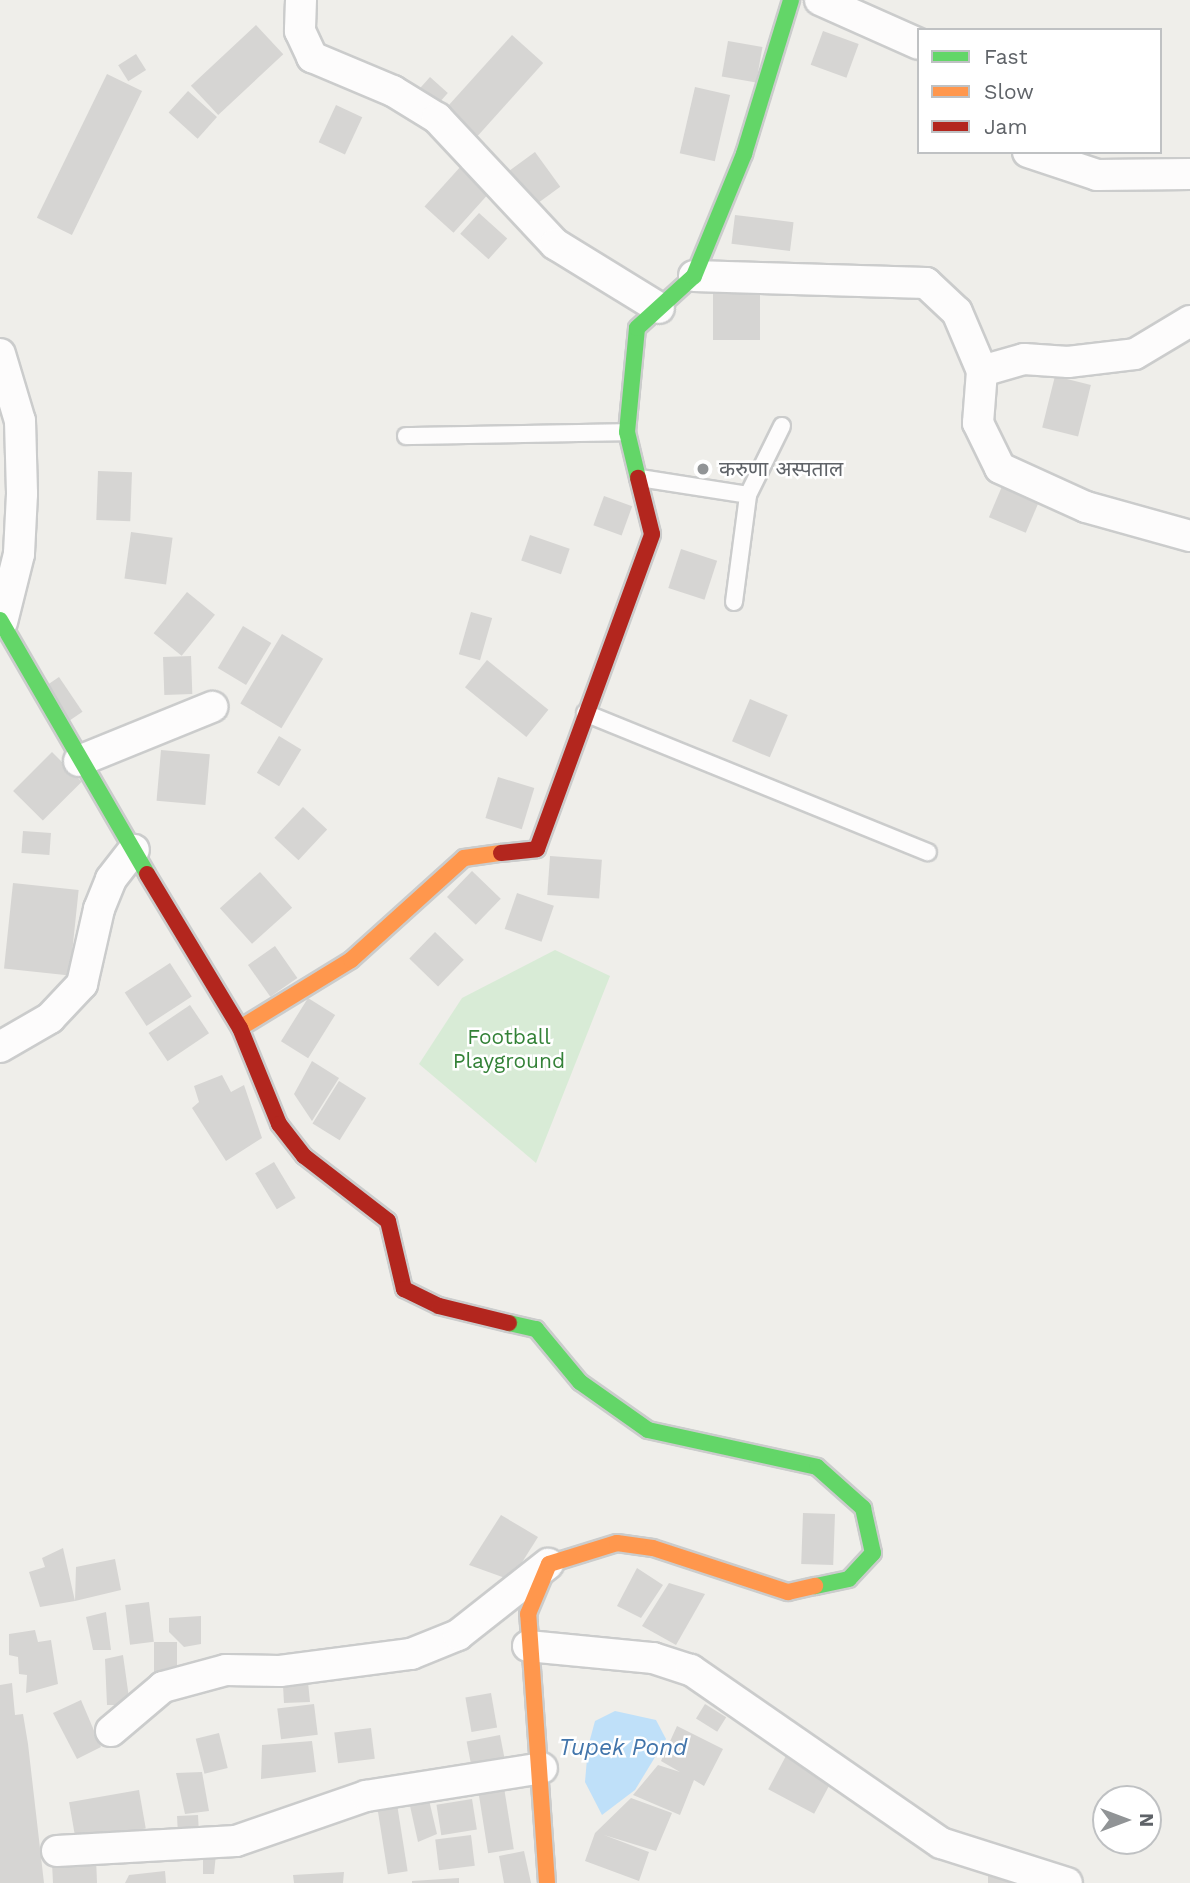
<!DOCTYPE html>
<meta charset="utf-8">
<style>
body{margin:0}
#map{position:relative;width:1190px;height:1883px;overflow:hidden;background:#efeeea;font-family:"Work Sans","Noto Sans Devanagari",sans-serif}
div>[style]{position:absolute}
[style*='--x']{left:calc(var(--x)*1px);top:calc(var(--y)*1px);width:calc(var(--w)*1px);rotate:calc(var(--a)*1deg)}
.green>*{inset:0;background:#d8ebd6}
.water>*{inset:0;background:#bfe0f9}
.building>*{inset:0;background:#d6d5d3;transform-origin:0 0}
.roads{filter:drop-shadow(2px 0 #cbcccc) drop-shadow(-2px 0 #cbcccc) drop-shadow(0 2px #cbcccc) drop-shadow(0 -2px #cbcccc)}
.lane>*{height:16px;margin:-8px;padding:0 8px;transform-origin:8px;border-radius:8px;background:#fdfcfc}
.street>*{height:30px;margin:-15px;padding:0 15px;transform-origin:15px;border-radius:15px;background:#fdfcfc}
.fast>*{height:16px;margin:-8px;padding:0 8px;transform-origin:8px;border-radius:8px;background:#63d668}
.slow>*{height:16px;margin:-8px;padding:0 8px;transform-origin:8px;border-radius:8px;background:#ff974d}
.jam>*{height:16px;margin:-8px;padding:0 8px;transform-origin:8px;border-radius:8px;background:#b3261e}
.dots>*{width:19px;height:19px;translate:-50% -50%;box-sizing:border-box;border:4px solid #fff;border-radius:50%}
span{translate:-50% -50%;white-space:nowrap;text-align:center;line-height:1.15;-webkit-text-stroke:5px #fff;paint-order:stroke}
.poi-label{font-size:21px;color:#5f6368}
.left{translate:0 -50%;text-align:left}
.park-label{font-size:21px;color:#348238}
.water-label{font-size:23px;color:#4174aa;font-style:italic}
.legend{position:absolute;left:917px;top:28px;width:245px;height:126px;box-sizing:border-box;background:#fff;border:2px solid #bfc1c3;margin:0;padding:9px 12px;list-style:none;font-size:21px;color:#5f6368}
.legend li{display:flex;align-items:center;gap:14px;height:35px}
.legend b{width:35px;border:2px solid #bfc1c3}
.north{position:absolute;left:1092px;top:1785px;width:70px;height:70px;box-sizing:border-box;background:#fff;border:2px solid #bfc1c3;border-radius:50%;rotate:90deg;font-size:19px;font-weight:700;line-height:28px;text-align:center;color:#5f6368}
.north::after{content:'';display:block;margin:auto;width:24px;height:32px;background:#919496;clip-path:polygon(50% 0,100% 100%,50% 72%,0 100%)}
</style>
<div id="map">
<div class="green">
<i style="clip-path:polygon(555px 950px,610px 976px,536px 1163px,419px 1064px,462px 998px)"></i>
</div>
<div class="water">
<i style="clip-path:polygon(615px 1711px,656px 1720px,666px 1739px,635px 1790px,602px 1815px,585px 1782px,588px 1747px,595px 1721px)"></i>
</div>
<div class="building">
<i style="left:256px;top:25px;width:40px;height:89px;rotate:47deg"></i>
<i style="left:823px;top:31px;width:38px;height:36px;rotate:20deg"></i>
<i style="left:512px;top:35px;width:42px;height:98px;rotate:42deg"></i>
<i style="left:728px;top:41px;width:35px;height:36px;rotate:10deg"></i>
<i style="left:136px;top:54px;width:19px;height:21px;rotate:58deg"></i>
<i style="left:107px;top:74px;width:39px;height:160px;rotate:26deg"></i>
<i style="left:430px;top:77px;width:24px;height:15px;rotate:42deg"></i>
<i style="left:695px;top:87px;width:36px;height:68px;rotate:13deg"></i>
<i style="left:188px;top:91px;width:39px;height:29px;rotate:42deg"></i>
<i style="left:336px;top:105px;width:29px;height:41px;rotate:25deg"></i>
<i style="left:535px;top:152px;width:43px;height:33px;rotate:54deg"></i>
<i style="left:462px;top:165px;width:39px;height:56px;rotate:42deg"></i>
<i style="left:479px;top:213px;width:38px;height:28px;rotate:42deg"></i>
<i style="left:735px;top:215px;width:59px;height:29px;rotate:7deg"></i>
<i style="left:713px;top:292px;width:47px;height:48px"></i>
<i style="left:1055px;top:376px;width:37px;height:53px;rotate:14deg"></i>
<i style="left:98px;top:471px;width:34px;height:49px;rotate:2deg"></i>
<i style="left:1003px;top:484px;width:40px;height:36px;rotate:23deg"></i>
<i style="left:604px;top:496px;width:30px;height:31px;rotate:20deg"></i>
<i style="left:131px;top:532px;width:42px;height:47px;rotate:8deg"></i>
<i style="left:530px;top:535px;width:42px;height:27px;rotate:19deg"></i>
<i style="left:681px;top:549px;width:38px;height:41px;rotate:18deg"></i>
<i style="left:187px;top:592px;width:36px;height:53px;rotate:39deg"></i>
<i style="left:471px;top:612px;width:22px;height:44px;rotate:16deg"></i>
<i style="left:243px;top:626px;width:33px;height:49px;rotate:31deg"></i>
<i style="left:282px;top:634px;width:48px;height:81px;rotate:31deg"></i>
<i style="left:191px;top:656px;width:38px;height:28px;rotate:88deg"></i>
<i style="left:487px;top:660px;width:79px;height:35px;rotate:39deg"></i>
<i style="left:59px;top:677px;width:42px;height:16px;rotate:56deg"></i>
<i style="left:750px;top:699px;width:41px;height:46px;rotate:23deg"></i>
<i style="left:279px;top:736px;width:26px;height:43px;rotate:31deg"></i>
<i style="left:161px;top:750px;width:49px;height:51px;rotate:5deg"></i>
<i style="left:52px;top:752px;width:42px;height:55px;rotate:45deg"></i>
<i style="left:498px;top:777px;width:38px;height:43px;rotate:17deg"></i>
<i style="left:303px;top:807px;width:33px;height:42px;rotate:43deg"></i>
<i style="left:23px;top:831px;width:28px;height:22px;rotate:4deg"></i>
<i style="left:550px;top:856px;width:52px;height:39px;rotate:4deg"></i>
<i style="left:472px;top:871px;width:40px;height:36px;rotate:44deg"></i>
<i style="left:260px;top:872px;width:48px;height:54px;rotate:48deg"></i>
<i style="left:13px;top:883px;width:66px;height:86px;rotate:6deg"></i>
<i style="left:517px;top:893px;width:39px;height:38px;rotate:19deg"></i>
<i style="left:435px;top:932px;width:40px;height:37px;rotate:44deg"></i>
<i style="left:275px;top:946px;width:39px;height:33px;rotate:55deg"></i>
<i style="left:170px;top:963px;width:40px;height:54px;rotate:57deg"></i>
<i style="left:308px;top:998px;width:32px;height:51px;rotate:32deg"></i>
<i style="left:190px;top:1005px;width:34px;height:50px;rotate:56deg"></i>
<i style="clip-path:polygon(312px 1061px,339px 1078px,312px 1121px,294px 1094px)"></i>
<i style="clip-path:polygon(222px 1075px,231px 1092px,244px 1085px,262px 1138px,226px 1161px,192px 1108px,199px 1102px,194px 1086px)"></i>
<i style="left:339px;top:1081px;width:32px;height:50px;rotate:32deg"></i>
<i style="left:274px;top:1162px;width:42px;height:22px;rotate:59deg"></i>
<i style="left:803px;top:1513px;width:32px;height:51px;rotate:2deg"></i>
<i style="clip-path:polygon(501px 1515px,538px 1537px,511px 1580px,469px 1565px)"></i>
<i style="clip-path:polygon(63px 1548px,75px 1601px,76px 1567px,115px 1559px,121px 1590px,75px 1601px,40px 1607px,29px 1572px,45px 1567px,42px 1558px)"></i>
<i style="clip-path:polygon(637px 1568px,663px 1585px,641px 1618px,617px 1606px)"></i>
<i style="clip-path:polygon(669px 1583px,705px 1594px,676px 1645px,642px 1626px)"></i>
<i style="left:149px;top:1602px;width:40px;height:24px;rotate:83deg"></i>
<i style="clip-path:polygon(106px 1612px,111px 1650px,93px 1650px,86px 1617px)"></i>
<i style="clip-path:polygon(201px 1616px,201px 1644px,184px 1647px,169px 1632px,169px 1618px)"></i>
<i style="clip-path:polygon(35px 1630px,38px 1642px,51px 1640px,58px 1684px,26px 1693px,27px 1675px,19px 1674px,18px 1657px,9px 1655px,9px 1634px)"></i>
<i style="left:154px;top:1642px;width:23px;height:35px"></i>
<i style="clip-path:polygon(123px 1655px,130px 1705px,107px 1705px,105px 1659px)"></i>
<i style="clip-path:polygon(308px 1682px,310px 1702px,284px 1703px,283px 1686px)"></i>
<i style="clip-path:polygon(12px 1683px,15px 1715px,23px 1714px,28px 1744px,44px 1883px,0 1883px,0 1685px)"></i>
<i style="left:491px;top:1693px;width:35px;height:26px;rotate:80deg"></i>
<i style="clip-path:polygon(81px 1700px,101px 1747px,77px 1759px,53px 1713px)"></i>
<i style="left:314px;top:1704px;width:31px;height:37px;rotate:83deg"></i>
<i style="left:705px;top:1704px;width:25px;height:17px;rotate:32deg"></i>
<i style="clip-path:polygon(677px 1726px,723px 1749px,704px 1786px,694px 1780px,680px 1815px,633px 1795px,658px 1765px,680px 1772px,661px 1761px)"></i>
<i style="left:371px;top:1728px;width:31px;height:37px;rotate:83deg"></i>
<i style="left:219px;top:1733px;width:36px;height:24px;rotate:76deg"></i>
<i style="left:500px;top:1735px;width:26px;height:34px;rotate:79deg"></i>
<i style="clip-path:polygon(312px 1741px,316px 1772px,261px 1779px,262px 1745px)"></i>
<i style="left:787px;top:1754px;width:52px;height:40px;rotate:28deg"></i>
<i style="clip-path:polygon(202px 1772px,209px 1811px,185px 1814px,176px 1773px)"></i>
<i style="left:503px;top:1781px;width:69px;height:26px;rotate:81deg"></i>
<i style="left:139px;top:1790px;width:39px;height:71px;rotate:80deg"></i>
<i style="clip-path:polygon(631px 1798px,672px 1813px,656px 1851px,604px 1835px,649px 1852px,639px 1881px,585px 1861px,595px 1833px)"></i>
<i style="left:472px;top:1799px;width:31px;height:36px;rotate:81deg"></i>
<i style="clip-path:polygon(429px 1800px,437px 1834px,418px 1842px,410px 1806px)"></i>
<i style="left:397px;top:1804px;width:68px;height:20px;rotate:81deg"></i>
<i style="left:198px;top:1815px;width:22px;height:21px;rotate:87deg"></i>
<i style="left:471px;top:1835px;width:31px;height:36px;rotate:83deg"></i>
<i style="clip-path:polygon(524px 1851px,531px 1883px,504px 1883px,499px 1856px)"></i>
<i style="clip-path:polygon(216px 1854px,214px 1874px,203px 1874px,203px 1857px)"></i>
<i style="clip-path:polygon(96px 1858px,97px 1883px,53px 1883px,52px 1863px)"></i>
<i style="clip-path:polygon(165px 1871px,166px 1883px,125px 1883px,129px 1875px)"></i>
<i style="clip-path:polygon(344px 1872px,343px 1883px,294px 1883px,293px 1875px)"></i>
<i style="clip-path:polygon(988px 1876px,1032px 1881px,1032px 1883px,988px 1883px)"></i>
<i style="clip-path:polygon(459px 1878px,459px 1883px,412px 1883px,412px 1881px)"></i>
</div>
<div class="roads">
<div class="lane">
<i style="--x:406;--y:436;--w:221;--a:-1"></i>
<i style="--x:640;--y:478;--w:109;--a:8.9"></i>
<i style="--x:734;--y:602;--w:108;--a:-82.5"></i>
<i style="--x:748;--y:495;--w:77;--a:-63.8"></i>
<i style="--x:585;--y:713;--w:370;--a:22.1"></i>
</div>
<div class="street">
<i style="--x:301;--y:0;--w:31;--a:92"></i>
<i style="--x:300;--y:31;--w:29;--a:65"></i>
<i style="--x:312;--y:57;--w:88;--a:22.8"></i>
<i style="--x:393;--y:91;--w:52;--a:31.5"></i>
<i style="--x:437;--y:118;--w:173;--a:46.9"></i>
<i style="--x:555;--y:244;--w:122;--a:31.6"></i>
<i style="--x:820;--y:0;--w:108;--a:24"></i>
<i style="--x:1028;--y:152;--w:73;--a:18.4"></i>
<i style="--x:1097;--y:175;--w:93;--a:-0.6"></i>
<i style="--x:694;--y:276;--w:232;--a:1.7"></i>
<i style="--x:926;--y:283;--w:42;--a:43.1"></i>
<i style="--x:957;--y:312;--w:64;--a:67"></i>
<i style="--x:982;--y:371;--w:52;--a:94.4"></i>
<i style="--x:978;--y:423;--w:50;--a:63.9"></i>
<i style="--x:1000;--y:468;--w:94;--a:24.4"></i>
<i style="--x:1086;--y:507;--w:108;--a:15.6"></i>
<i style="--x:0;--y:354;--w:70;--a:73.4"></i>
<i style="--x:20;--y:421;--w:73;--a:88.4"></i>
<i style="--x:22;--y:494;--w:60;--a:92.9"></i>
<i style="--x:19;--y:554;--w:70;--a:104"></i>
<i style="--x:982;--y:371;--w:44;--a:-15.9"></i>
<i style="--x:1024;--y:359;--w:44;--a:3.9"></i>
<i style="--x:1068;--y:362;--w:67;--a:-6.8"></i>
<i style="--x:1135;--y:354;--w:64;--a:-31"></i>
<i style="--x:79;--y:761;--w:144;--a:-22.1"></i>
<i style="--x:0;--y:1047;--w:58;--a:-30.1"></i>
<i style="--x:50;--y:1018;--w:47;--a:-46.7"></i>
<i style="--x:82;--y:984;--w:77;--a:-77.2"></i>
<i style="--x:99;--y:909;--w:32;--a:-68"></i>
<i style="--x:111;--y:879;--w:37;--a:-52"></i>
<i style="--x:528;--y:1646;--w:126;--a:5.5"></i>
<i style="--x:653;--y:1658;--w:40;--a:18"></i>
<i style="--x:691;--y:1670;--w:304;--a:34.7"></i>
<i style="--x:941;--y:1843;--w:132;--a:17.6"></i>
<i style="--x:111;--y:1731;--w:68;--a:-40.2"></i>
<i style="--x:163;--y:1687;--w:65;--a:-15.1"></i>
<i style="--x:226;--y:1670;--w:54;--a:1.1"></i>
<i style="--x:280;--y:1671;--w:132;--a:-7.4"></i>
<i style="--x:411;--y:1654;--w:51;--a:-22"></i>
<i style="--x:458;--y:1635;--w:115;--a:-38.3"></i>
<i style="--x:57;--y:1851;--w:179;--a:-3.2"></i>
<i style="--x:236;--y:1841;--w:138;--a:-19.1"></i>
<i style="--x:366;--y:1796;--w:178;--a:-9"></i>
</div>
<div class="fast">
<i style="--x:638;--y:478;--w:47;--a:-103.4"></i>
<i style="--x:627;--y:432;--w:104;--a:-84.5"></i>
<i style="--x:637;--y:328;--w:77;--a:-42.4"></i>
<i style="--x:694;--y:276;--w:132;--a:-67.7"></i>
<i style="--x:744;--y:154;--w:161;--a:-73"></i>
<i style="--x:0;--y:620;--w:293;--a:59.9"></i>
<i style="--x:509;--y:1323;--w:28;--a:13"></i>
<i style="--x:536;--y:1329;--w:69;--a:50.3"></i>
<i style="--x:580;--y:1382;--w:83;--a:35.2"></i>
<i style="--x:648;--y:1430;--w:173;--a:12.3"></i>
<i style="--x:817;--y:1467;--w:62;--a:41.7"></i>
<i style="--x:863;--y:1508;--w:46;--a:77.5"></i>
<i style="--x:873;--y:1553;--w:35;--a:133"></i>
<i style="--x:849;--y:1579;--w:35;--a:168"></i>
</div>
<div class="slow">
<i style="--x:240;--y:1028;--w:130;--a:-31.5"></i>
<i style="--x:351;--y:960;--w:152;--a:-42.1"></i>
<i style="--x:464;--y:858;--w:37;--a:-8"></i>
<i style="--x:547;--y:1883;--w:270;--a:-94"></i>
<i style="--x:528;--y:1614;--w:54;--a:-67.2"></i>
<i style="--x:549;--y:1564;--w:71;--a:-17.2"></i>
<i style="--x:617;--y:1543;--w:36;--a:8"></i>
<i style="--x:653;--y:1548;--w:142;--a:18.1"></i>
<i style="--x:788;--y:1592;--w:28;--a:-13"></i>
</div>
<div class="jam">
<i style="--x:501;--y:853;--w:36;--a:-6"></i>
<i style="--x:537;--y:849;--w:335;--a:-69.9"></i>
<i style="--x:652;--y:534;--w:58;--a:-104"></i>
<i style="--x:147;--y:874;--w:180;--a:58.9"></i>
<i style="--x:240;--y:1028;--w:104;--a:67.9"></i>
<i style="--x:279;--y:1124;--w:41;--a:52"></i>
<i style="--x:304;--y:1156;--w:106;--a:37.7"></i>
<i style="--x:388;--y:1221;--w:70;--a:76.8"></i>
<i style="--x:404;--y:1289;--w:39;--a:26"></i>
<i style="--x:439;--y:1306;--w:72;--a:13.7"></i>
</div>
</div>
<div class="dots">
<i style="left:703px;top:469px;background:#919496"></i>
</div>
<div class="poi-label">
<span class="left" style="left:719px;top:469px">करुणा अस्पताल</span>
</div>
<div class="park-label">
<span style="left:509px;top:1049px">Football<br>Playground</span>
</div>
<div class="water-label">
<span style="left:623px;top:1748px">Tupek Pond</span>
</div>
<ul class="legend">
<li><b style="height:9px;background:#63d668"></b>Fast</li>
<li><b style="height:9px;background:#ff974d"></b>Slow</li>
<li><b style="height:9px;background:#b3261e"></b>Jam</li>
</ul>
<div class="north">N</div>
</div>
